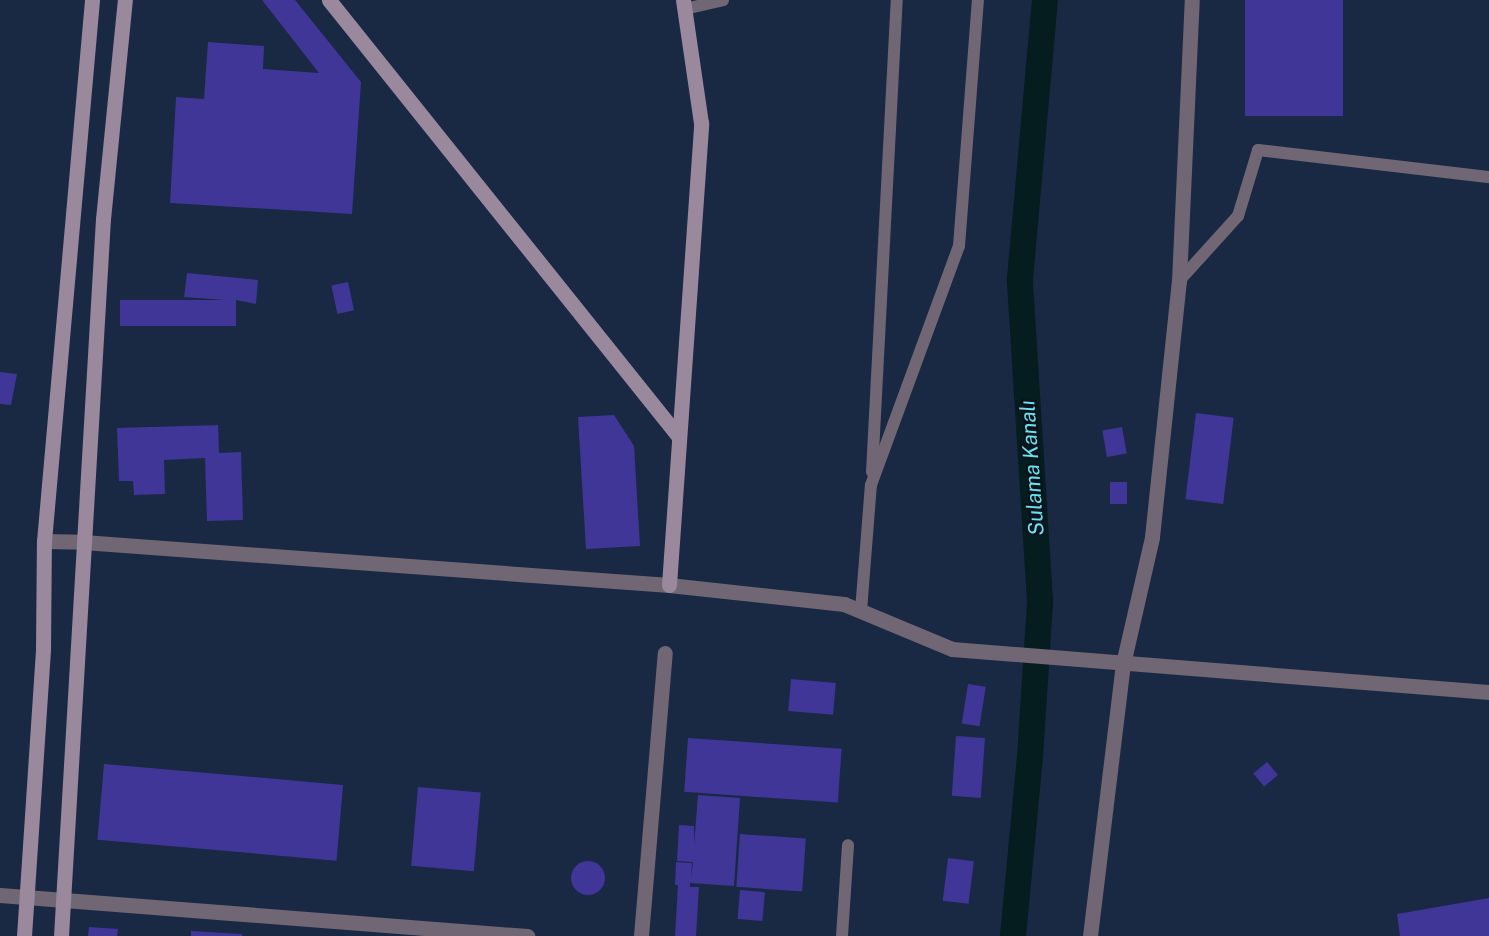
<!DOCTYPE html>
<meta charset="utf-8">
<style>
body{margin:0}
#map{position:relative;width:1489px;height:936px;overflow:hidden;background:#192843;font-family:"Public Sans",sans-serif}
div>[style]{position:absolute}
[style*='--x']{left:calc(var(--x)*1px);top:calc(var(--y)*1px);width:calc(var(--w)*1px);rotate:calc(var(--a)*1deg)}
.canal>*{height:26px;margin:-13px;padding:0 13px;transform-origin:13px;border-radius:13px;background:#051d1f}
.building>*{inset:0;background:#3f3697;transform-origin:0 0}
.round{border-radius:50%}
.lane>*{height:12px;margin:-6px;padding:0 6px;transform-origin:6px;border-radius:6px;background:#716673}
.street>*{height:15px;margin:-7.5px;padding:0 7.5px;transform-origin:7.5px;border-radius:7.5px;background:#716673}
.secondary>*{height:15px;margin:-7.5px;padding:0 7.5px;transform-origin:7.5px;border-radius:7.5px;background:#9a889d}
span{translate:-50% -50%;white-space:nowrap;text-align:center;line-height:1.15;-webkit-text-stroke:4.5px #0b121e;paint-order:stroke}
.water-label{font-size:21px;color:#69e3eb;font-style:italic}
</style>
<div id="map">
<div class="canal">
<i style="--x:1013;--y:936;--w:180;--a:-84.6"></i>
<i style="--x:1030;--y:757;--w:156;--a:-86.3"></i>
<i style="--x:1040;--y:601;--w:323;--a:-93.6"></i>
<i style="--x:1020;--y:279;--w:280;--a:-84.9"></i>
</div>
<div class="building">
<i style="clip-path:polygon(262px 0,295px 0,361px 82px,352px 214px,170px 203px,176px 97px,204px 99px,208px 42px,264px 46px,263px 69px,319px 73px)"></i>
<i style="left:1245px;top:0;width:98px;height:116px"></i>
<i style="clip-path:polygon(187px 273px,258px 280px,256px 304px,236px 300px,236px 326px,120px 326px,120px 300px,225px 300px,184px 297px)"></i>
<i style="left:348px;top:282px;width:29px;height:17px;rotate:78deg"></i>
<i style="clip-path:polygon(0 372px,17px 374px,11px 405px,0 404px)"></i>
<i style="left:1196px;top:413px;width:38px;height:87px;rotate:7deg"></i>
<i style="clip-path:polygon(614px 415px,634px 446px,640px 546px,586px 549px,578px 417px)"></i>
<i style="clip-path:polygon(218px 425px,219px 453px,241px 452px,243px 520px,207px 521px,205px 458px,164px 460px,165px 494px,134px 495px,133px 481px,119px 481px,117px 428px)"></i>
<i style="left:1122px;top:427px;width:27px;height:20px;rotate:80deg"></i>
<i style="left:1110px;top:482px;width:17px;height:22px"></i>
<i style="left:791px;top:679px;width:45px;height:32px;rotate:5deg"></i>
<i style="left:968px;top:684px;width:18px;height:40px;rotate:9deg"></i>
<i style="left:956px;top:736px;width:29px;height:60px;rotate:4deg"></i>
<i style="left:688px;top:738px;width:154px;height:54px;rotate:4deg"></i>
<i style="left:1267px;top:762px;width:17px;height:18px;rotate:50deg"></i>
<i style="left:104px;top:764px;width:240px;height:76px;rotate:5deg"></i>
<i style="left:418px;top:787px;width:63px;height:79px;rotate:5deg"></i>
<i style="clip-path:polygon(698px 795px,740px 798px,734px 886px,690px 883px,690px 887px,699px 887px,696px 936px,675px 936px,678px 885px,675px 885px,676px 862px,692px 863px,691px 879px,693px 862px,677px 861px,679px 825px,694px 826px,694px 845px)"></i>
<i style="left:740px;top:834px;width:66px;height:53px;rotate:4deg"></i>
<i style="left:948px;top:858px;width:26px;height:43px;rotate:7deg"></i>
<i class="round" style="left:571px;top:861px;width:34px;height:34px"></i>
<i style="left:740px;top:890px;width:25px;height:29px;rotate:5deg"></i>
<i style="clip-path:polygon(1489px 898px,1489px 936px,1400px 936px,1397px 914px)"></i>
<i style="clip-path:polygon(89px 927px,118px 929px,117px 936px,88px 936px)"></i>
<i style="clip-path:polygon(191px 931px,242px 934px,242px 936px,191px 936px)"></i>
</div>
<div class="lane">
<i style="--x:685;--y:9;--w:39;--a:-13"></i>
<i style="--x:1179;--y:281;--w:88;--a:-47.8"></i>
<i style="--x:1238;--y:216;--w:69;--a:-73.1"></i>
<i style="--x:1258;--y:150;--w:233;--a:6.7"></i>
<i style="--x:872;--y:472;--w:473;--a:-87"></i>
<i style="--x:861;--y:611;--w:126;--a:-85.5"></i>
<i style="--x:871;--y:485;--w:255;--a:-69.8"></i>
<i style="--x:959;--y:246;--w:247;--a:-85.6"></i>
<i style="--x:842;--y:936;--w:91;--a:-86.2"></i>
</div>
<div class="street">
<i style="--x:44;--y:541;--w:39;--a:1"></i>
<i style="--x:83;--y:542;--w:588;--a:4.2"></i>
<i style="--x:669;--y:585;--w:176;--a:6.2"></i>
<i style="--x:844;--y:604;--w:117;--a:22.6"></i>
<i style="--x:952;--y:649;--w:539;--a:4.58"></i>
<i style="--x:0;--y:895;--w:529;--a:4.45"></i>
<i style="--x:641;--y:936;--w:284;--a:-85.2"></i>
<i style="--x:1090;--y:936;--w:274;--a:-83.1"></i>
<i style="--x:1123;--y:664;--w:130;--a:-77.1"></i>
<i style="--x:1152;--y:537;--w:257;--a:-84"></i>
<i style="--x:1179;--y:281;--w:281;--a:-87.4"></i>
</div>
<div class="secondary">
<i style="--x:329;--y:0;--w:560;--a:51.31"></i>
<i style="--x:669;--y:585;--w:463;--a:-86"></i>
<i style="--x:701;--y:123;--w:124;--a:-98.3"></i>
<i style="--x:24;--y:936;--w:288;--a:-86.2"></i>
<i style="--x:43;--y:649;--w:108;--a:-89.5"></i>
<i style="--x:44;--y:541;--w:543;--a:-84.93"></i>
<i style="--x:61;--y:936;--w:718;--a:-86.65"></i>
<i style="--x:103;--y:219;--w:220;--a:-84.3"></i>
</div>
<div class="water-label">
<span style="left:1032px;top:468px;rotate:-94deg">Sulama Kanalı</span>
</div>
</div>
